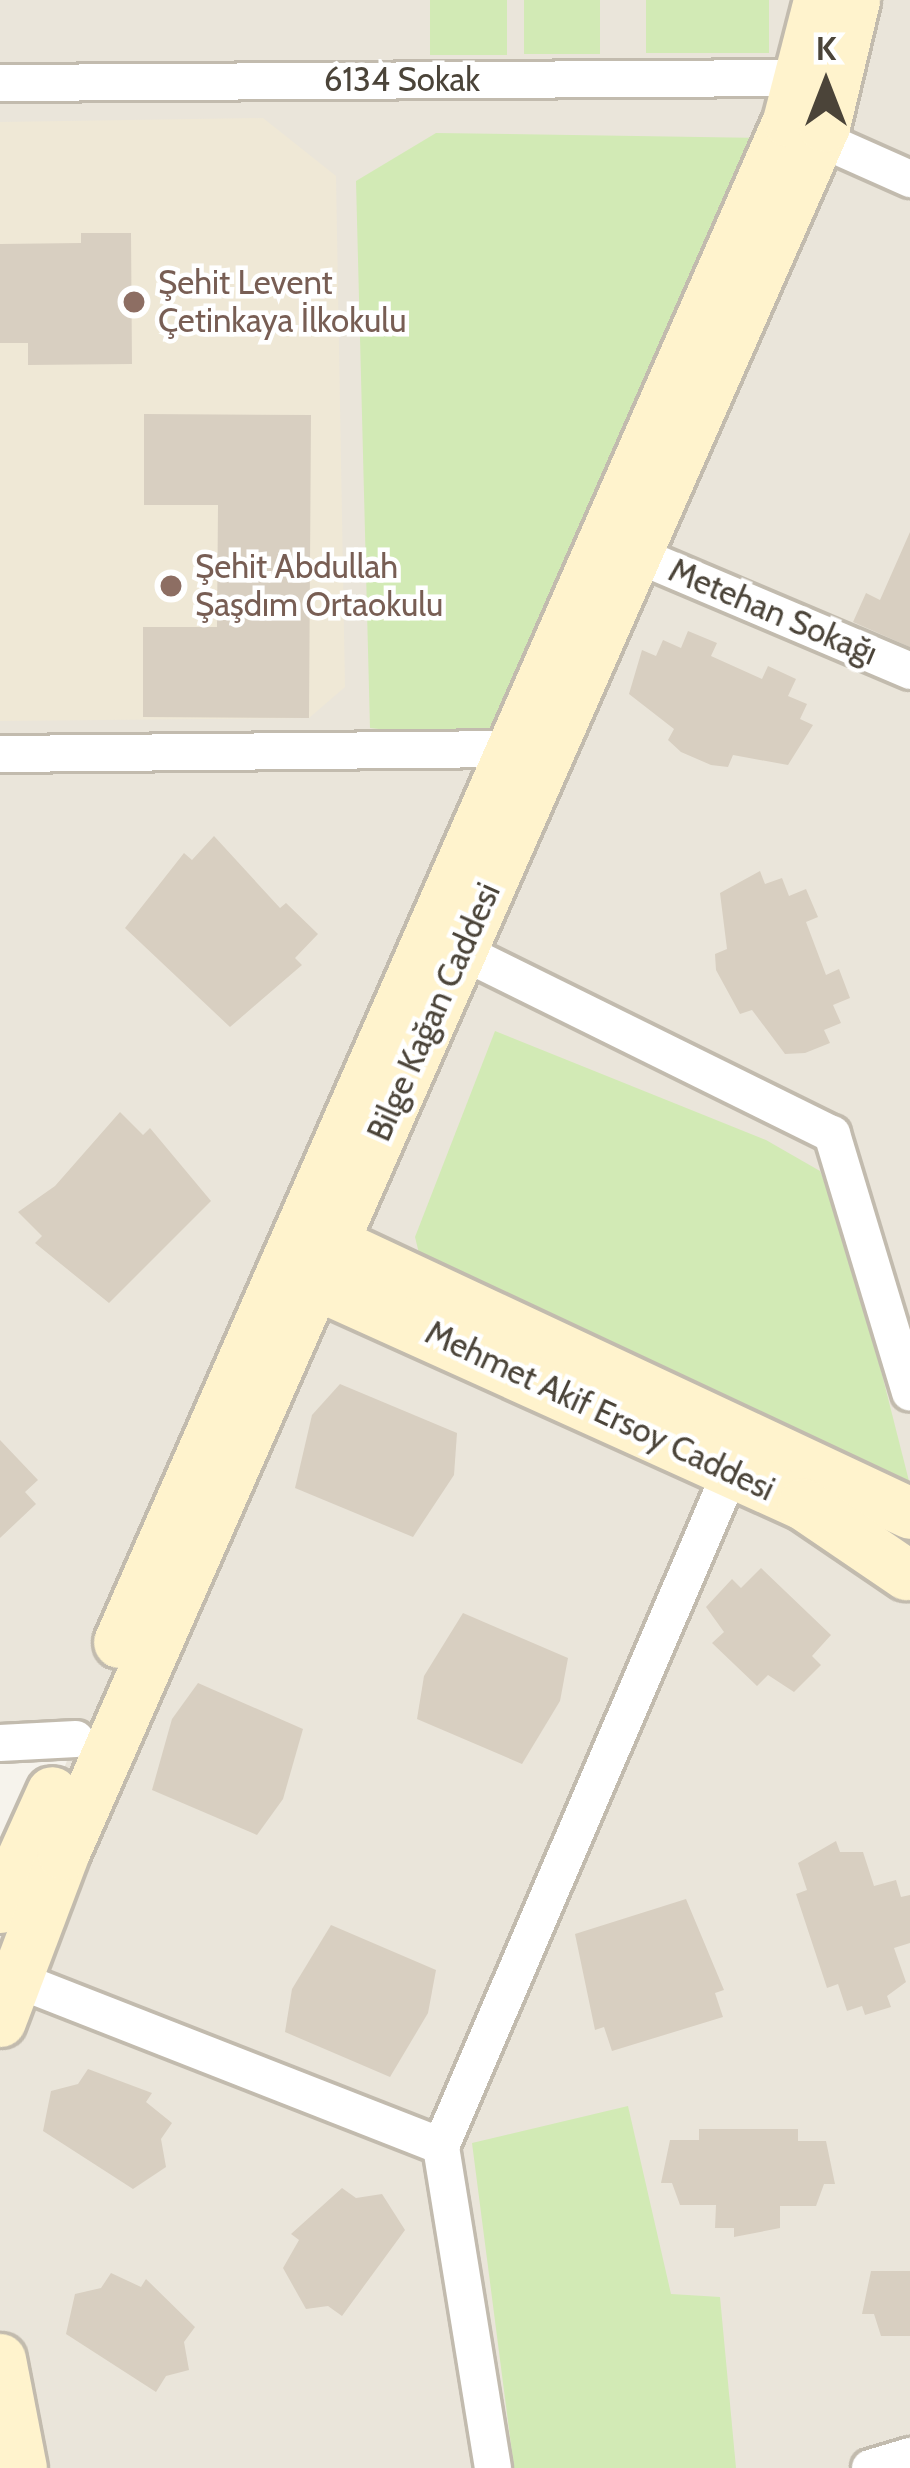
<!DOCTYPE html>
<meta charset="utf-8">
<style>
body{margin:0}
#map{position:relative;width:910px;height:2468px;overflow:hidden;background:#f6f3ec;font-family:Cabin,sans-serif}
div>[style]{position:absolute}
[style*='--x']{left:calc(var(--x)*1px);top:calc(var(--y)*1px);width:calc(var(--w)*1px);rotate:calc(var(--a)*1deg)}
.residential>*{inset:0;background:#eae5da}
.education>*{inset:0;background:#efe8d6}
.green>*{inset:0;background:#d2eab5;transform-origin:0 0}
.building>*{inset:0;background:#d8cfc1}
.roads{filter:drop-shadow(3px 0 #c2bbae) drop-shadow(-3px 0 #c2bbae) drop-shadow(0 3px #c2bbae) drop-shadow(0 -3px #c2bbae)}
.street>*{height:36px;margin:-18px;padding:0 18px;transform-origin:18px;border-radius:18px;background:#fff}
.secondary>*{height:51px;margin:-25.5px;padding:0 25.5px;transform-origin:25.5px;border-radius:25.5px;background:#fff3cd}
.dots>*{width:33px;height:33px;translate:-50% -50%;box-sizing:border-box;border:6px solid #fff;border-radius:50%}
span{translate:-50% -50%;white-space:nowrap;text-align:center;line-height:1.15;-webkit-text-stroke:9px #fff;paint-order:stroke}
.street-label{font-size:33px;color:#4b4439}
.education-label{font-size:33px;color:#785e54}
.left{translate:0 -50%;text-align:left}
.north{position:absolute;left:766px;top:24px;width:120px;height:120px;-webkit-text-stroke:9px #fff;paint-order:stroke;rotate:0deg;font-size:33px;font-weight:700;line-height:48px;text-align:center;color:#4b4439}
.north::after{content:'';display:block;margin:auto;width:42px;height:54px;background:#4b4439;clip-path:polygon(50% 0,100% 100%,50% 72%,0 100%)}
</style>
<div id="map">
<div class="residential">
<i style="clip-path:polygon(0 0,910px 0,910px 2468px,0 2468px,0 1938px,71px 1750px,0 1752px)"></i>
</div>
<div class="education">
<i style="clip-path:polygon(263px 118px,336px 176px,345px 687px,309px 718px,0 721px,0 122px)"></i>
</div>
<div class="green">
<i style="left:430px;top:0;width:77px;height:55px"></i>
<i style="left:524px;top:0;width:76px;height:54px"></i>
<i style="left:646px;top:0;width:123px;height:53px"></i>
<i style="clip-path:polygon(436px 133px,770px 138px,500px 743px,370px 728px,356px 181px)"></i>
<i style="clip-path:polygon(495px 1031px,766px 1140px,820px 1171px,849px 1244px,910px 1485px,425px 1278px,415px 1237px)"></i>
<i style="clip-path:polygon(628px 2106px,671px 2294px,720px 2297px,736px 2468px,514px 2468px,472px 2143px)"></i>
</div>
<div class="building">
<i style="clip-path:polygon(81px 233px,131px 233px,132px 364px,28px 365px,28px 343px,0 343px,0 244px,81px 243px)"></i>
<i style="clip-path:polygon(144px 414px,311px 415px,309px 718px,143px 717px,143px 627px,217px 627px,218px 505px,144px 505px)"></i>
<i style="clip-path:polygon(910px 532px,910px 647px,853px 622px,866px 593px,880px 600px)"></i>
<i style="clip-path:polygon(688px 631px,717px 643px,711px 656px,762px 679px,768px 666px,796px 679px,788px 696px,807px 704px,800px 719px,813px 725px,788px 765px,733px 755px,728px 767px,711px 765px,681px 752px,668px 740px,674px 729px,629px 694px,642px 650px,656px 656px,663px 640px,681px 648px)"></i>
<i style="clip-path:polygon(214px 836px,280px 908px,286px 903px,318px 934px,295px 958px,302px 965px,230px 1027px,125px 928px,184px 853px,192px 860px)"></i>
<i style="clip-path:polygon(760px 871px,765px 884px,782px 878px,789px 896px,806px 889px,818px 917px,806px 922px,826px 975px,839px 969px,850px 998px,833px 1005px,841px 1023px,824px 1030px,830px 1043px,805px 1053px,785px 1054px,752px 1010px,740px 1014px,716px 970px,715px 954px,727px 949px,720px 893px)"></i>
<i style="clip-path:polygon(120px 1112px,143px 1135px,150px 1128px,211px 1201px,109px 1303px,35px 1243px,42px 1236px,18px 1212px,55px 1186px)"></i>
<i style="clip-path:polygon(340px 1384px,457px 1433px,454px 1475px,413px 1537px,295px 1488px,312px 1415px)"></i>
<i style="clip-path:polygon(0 1440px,38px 1480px,25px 1492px,36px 1504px,0 1538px)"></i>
<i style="clip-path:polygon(761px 1568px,831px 1635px,812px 1656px,821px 1665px,794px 1692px,768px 1675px,757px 1686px,712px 1643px,724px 1632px,706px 1607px,732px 1579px,741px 1588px)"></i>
<i style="clip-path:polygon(463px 1613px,568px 1658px,560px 1701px,522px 1764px,417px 1719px,424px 1676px)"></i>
<i style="clip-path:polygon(198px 1683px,303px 1729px,283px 1799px,257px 1835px,152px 1790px,172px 1719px)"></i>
<i style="clip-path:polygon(836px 1841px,840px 1852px,863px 1852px,874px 1886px,896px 1880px,901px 1897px,910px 1895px,910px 1943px,894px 1948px,906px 1982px,887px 1996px,891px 2007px,865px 2015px,862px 2006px,847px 2011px,838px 1984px,827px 1988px,796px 1894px,807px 1890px,798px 1863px)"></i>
<i style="clip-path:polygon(686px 1899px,724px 1990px,715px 1993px,723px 2017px,612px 2051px,604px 2027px,595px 2030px,575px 1934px)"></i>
<i style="clip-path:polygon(331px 1925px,436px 1970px,428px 2013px,390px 2077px,285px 2032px,292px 1989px)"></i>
<i style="clip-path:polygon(88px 2069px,152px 2093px,146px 2102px,172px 2123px,161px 2139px,166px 2167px,133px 2189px,43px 2131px,51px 2091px,78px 2084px)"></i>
<i style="clip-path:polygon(699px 2129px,798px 2129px,798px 2141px,826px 2141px,835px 2184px,824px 2184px,816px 2206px,780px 2206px,780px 2228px,734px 2237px,734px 2228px,715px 2228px,716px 2205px,680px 2205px,672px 2183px,661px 2183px,670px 2140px,699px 2140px)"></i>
<i style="clip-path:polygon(342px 2188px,356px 2198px,382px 2194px,405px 2230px,342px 2316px,328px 2306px,306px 2309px,283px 2268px,299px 2240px,291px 2234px)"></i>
<i style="clip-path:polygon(871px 2271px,910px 2271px,910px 2336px,881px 2336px,874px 2314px,862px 2314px)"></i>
<i style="clip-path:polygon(111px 2273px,141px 2287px,146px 2279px,195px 2327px,184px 2342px,189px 2370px,166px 2376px,156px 2392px,66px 2334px,75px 2294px,101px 2288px)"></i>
</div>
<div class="roads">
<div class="street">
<i style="--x:0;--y:83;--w:803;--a:-0.36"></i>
<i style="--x:818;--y:138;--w:101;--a:24"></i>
<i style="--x:635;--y:554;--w:299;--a:23"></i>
<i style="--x:0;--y:754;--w:509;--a:-0.56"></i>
<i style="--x:461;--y:951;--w:414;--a:26.3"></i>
<i style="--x:832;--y:1134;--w:270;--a:73.2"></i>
<i style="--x:0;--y:1743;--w:76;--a:-3"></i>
<i style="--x:15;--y:1979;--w:458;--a:21.4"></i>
<i style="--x:493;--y:2468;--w:326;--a:-99.2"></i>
<i style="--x:441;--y:2146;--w:735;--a:-66.75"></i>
<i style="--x:870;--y:2468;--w:42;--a:-16.7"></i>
</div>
<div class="secondary">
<i style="--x:302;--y:1228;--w:671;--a:25.11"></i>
<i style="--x:283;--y:1269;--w:571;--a:24.32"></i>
<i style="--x:803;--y:1504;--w:125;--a:34.2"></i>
<i style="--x:119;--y:1642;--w:1662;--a:-66.26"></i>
<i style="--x:788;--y:121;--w:125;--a:-75.6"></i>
<i style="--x:0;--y:1907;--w:126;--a:-65.7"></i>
<i style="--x:0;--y:2021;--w:178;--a:-69.3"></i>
<i style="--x:63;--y:1854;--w:1888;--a:-66.23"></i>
<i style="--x:824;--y:126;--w:130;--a:-76.6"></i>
<i style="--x:0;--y:2359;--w:111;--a:79.1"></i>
</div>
</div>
<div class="dots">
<i style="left:134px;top:302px;background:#8d6e63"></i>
<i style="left:171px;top:586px;background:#8d6e63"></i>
</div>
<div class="street-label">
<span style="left:402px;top:80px">6134 Sokak</span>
<span style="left:773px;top:612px;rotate:23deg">Metehan Sokağı</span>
<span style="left:434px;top:1012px;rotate:-66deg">Bilge Kağan Caddesi</span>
<span style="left:600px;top:1411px;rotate:25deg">Mehmet Akif Ersoy Caddesi</span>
</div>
<div class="education-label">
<span class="left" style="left:158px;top:302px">Şehit Levent<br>Çetinkaya İlkokulu</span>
<span class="left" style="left:195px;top:586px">Şehit Abdullah<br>Şaşdım Ortaokulu</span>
</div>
<div class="north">K</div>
</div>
